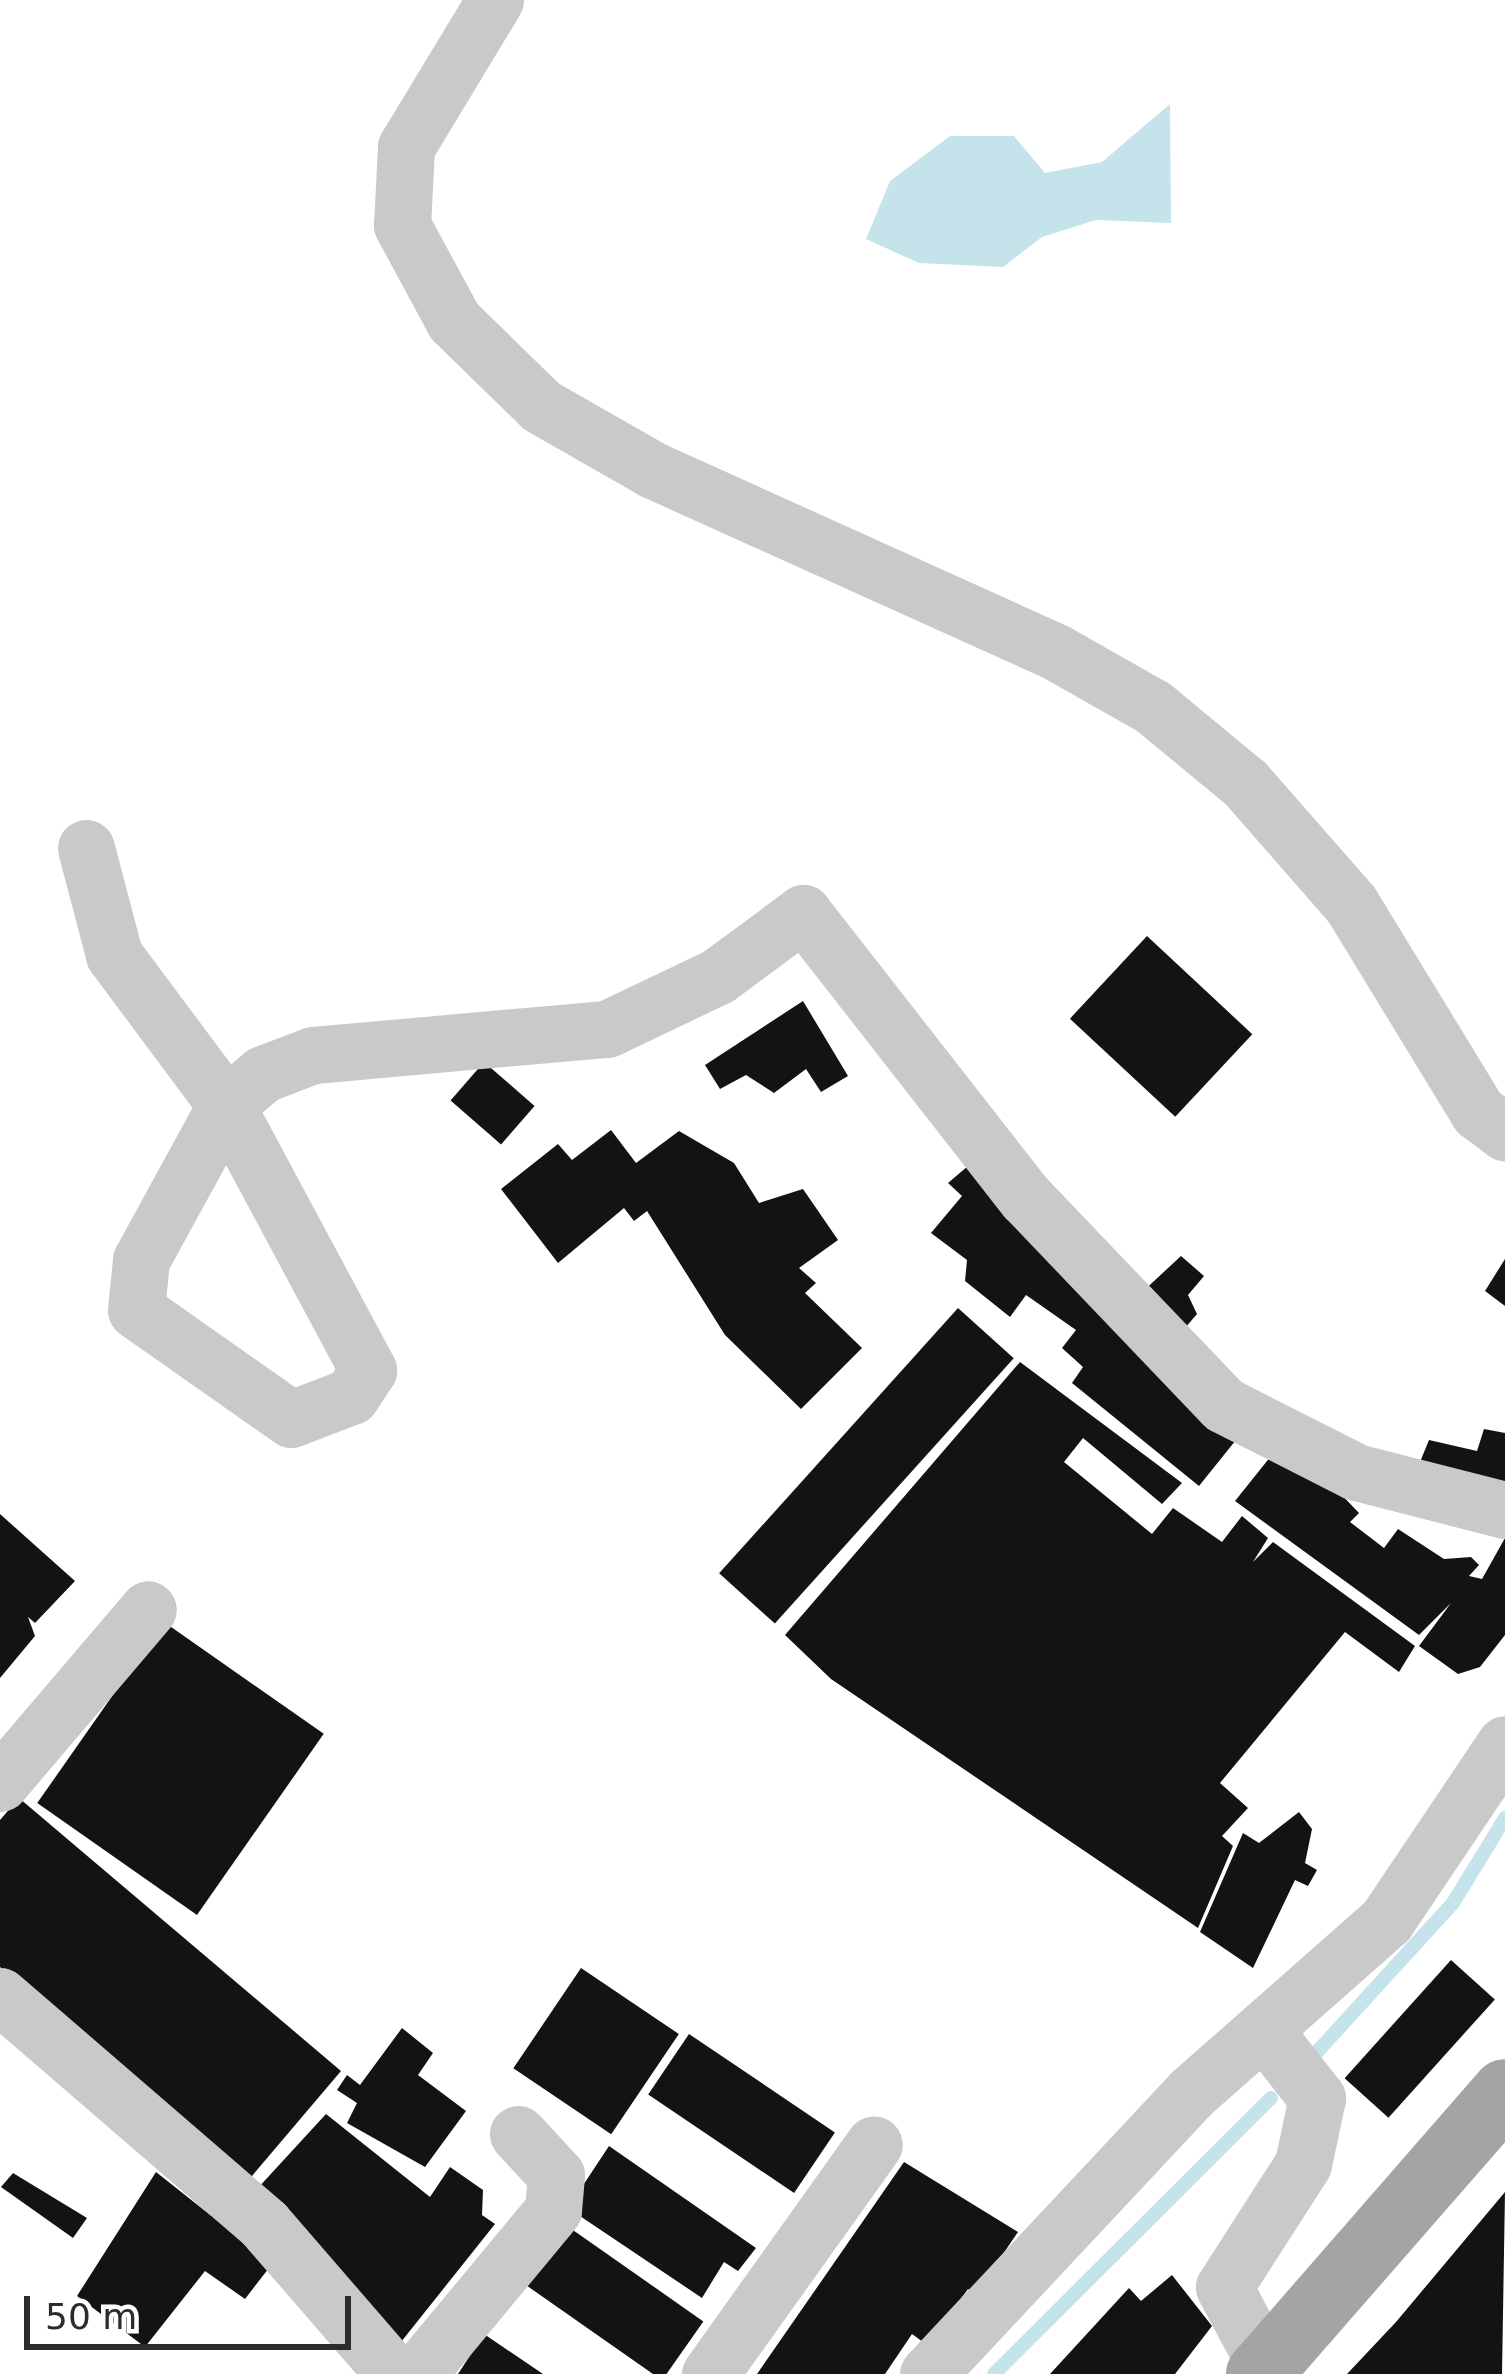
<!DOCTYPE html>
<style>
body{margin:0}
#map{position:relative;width:1505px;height:2374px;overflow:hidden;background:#fff;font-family:"DejaVu Sans",sans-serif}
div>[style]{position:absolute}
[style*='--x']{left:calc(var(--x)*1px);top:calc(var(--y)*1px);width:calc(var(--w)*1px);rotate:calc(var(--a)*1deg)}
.water>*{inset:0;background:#c5e3ea}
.stream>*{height:14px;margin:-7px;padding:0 7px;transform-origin:7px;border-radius:7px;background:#c5e3ea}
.building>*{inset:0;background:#131313;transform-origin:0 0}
.minor>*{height:57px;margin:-28.5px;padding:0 28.5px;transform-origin:28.5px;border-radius:28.5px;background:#c9c9c9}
.major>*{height:66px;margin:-33px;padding:0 33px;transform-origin:33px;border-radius:33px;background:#a4a4a4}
span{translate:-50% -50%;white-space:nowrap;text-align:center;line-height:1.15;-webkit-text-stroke:12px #fff;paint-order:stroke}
.scale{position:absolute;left:24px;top:2296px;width:327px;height:54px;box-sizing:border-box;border:6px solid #2c2c2c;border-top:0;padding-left:15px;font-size:36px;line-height:42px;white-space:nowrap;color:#2c2c2c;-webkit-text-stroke:9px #fff;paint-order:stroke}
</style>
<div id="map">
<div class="water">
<i style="clip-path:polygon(1170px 104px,1171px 223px,1096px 220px,1042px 237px,1003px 267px,919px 263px,866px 239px,890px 181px,950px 136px,1014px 136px,1045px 173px,1102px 162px)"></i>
</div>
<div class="stream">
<i style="--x:1317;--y:2052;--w:202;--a:-47.6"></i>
<i style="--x:1453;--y:1903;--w:100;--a:-58.5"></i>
<i style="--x:994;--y:2374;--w:391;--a:-44.9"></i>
</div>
<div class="building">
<i style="left:1147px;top:936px;width:144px;height:113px;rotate:43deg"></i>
<i style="clip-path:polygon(803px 1001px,848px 1076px,821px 1092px,806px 1069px,774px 1093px,746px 1075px,720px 1089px,705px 1065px)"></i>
<i style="left:484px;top:1062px;width:67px;height:51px;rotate:41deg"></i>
<i style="clip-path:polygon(611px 1130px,636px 1163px,679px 1131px,734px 1163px,759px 1203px,803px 1189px,838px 1240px,799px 1268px,816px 1283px,805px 1293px,862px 1348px,801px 1409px,725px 1335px,647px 1211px,634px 1221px,624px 1208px,558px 1263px,501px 1189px,558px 1144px,572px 1160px)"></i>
<i style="clip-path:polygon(968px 1166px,1240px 1435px,1199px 1486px,1072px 1383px,1083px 1367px,1062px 1348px,1076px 1330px,1026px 1295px,1010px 1317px,965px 1281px,967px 1260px,931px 1233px,962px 1196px,948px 1183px)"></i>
<i style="clip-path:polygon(1181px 1256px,1204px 1276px,1188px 1295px,1197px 1314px,1185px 1328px,1139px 1295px)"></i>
<i style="clip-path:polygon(1505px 1259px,1505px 1306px,1485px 1291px)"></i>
<i style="left:958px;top:1308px;width:75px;height:357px;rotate:42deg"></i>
<i style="clip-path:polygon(1020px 1362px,1182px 1483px,1162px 1504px,1083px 1438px,1064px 1462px,1152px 1534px,1173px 1508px,1222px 1542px,1242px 1516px,1268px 1538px,1253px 1562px,1273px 1542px,1415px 1646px,1399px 1672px,1345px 1632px,1220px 1783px,1248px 1808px,1222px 1836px,1233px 1846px,1198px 1928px,831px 1679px,785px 1635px)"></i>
<i style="clip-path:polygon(1484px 1429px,1505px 1433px,1505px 1483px,1420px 1462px,1429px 1440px,1477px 1451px)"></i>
<i style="clip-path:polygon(1271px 1456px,1335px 1488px,1359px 1513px,1350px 1522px,1384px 1548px,1398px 1529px,1444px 1559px,1471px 1557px,1479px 1565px,1469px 1576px,1482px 1579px,1505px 1538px,1505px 1635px,1480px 1667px,1458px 1674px,1419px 1646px,1451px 1603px,1419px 1635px,1235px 1501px)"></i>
<i style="clip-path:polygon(0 1514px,75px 1581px,35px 1623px,28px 1617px,35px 1636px,0 1678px)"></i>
<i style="left:164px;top:1622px;width:195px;height:221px;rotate:35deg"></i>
<i style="clip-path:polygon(19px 1798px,341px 2071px,246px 2183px,0 1967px,0 1820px)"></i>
<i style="clip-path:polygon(1299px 1812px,1312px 1829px,1305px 1863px,1317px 1870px,1308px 1886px,1295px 1880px,1253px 1968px,1200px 1932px,1243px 1833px,1259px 1843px)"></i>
<i style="left:1451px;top:1960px;width:59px;height:159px;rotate:42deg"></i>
<i style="left:581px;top:1968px;width:118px;height:121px;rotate:34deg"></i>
<i style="clip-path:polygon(402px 2028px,433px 2053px,418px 2075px,466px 2111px,425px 2167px,347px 2123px,357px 2103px,337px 2090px,347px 2075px,360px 2085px)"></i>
<i style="left:689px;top:2034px;width:176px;height:73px;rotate:34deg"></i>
<i style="clip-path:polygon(326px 2114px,430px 2197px,450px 2167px,483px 2190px,482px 2215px,495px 2224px,397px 2347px,257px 2189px)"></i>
<i style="clip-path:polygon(609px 2146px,756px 2248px,738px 2271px,724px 2262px,702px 2298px,568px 2208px)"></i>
<i style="clip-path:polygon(904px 2162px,1018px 2232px,975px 2295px,968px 2289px,927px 2345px,912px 2334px,885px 2374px,757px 2374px)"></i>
<i style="clip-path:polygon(156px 2172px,272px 2264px,245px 2299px,205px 2271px,145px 2347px,77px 2296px)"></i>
<i style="clip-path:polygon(13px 2173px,87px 2218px,73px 2238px,1px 2187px)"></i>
<i style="clip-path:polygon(1505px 2192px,1502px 2374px,1347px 2374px,1396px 2322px)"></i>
<i style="left:560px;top:2221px;width:175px;height:72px;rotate:35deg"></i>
<i style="clip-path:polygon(1172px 2275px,1212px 2326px,1175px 2374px,1050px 2374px,1129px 2288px,1141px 2301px)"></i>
<i style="clip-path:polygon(484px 2334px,543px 2374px,458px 2374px)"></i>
</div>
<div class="minor">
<i style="--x:495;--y:0;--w:172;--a:121.2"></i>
<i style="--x:406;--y:147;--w:78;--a:92.9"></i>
<i style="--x:402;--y:225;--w:109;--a:61.6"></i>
<i style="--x:454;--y:321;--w:122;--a:44.3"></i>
<i style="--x:541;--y:406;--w:129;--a:29.7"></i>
<i style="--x:653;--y:470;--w:442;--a:24.3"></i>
<i style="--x:1056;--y:652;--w:112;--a:29.6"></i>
<i style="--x:1153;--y:707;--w:119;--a:39.6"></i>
<i style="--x:1245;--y:783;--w:161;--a:48.8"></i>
<i style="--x:1351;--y:904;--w:244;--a:58.6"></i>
<i style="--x:1478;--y:1112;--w:34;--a:37"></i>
<i style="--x:86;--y:848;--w:111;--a:75.3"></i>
<i style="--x:114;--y:955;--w:187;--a:53.3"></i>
<i style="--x:226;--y:1105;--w:301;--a:61.8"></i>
<i style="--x:368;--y:1370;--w:31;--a:123"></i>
<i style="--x:351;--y:1396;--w:64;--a:159"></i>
<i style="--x:291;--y:1419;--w:189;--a:-144.9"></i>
<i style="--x:136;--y:1310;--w:50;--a:-84.3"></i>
<i style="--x:141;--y:1260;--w:177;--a:-61.3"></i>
<i style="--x:226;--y:1105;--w:48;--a:-40"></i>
<i style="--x:263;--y:1074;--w:53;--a:-20.8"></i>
<i style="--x:313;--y:1055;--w:295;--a:-5.1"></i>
<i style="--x:607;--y:1029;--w:123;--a:-25.5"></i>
<i style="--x:718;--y:976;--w:106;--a:-36.5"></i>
<i style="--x:803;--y:913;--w:362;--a:52"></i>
<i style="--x:1026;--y:1198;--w:286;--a:46.3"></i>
<i style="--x:1224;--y:1405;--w:148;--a:26.9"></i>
<i style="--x:1356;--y:1472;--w:154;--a:14.3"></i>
<i style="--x:0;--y:1783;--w:228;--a:-49.6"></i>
<i style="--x:0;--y:1996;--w:349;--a:40.8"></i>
<i style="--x:264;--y:2224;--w:198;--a:49.1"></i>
<i style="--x:1266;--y:2033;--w:83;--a:51.9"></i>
<i style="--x:1317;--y:2098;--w:67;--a:102"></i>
<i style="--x:1303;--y:2164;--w:146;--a:122.7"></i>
<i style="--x:1224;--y:2287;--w:89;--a:62"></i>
<i style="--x:417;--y:2374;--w:213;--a:-50.3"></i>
<i style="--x:553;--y:2210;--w:35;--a:-85"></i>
<i style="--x:556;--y:2175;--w:56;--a:-132.8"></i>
<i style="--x:710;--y:2374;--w:282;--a:-54.5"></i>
<i style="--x:928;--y:2374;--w:386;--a:-46.9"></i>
<i style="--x:1192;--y:2092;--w:259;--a:-41.4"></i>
<i style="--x:1386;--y:1921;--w:213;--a:-56.1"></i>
</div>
<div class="major">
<i style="--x:1259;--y:2374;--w:374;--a:-48.9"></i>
</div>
<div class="scale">50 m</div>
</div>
